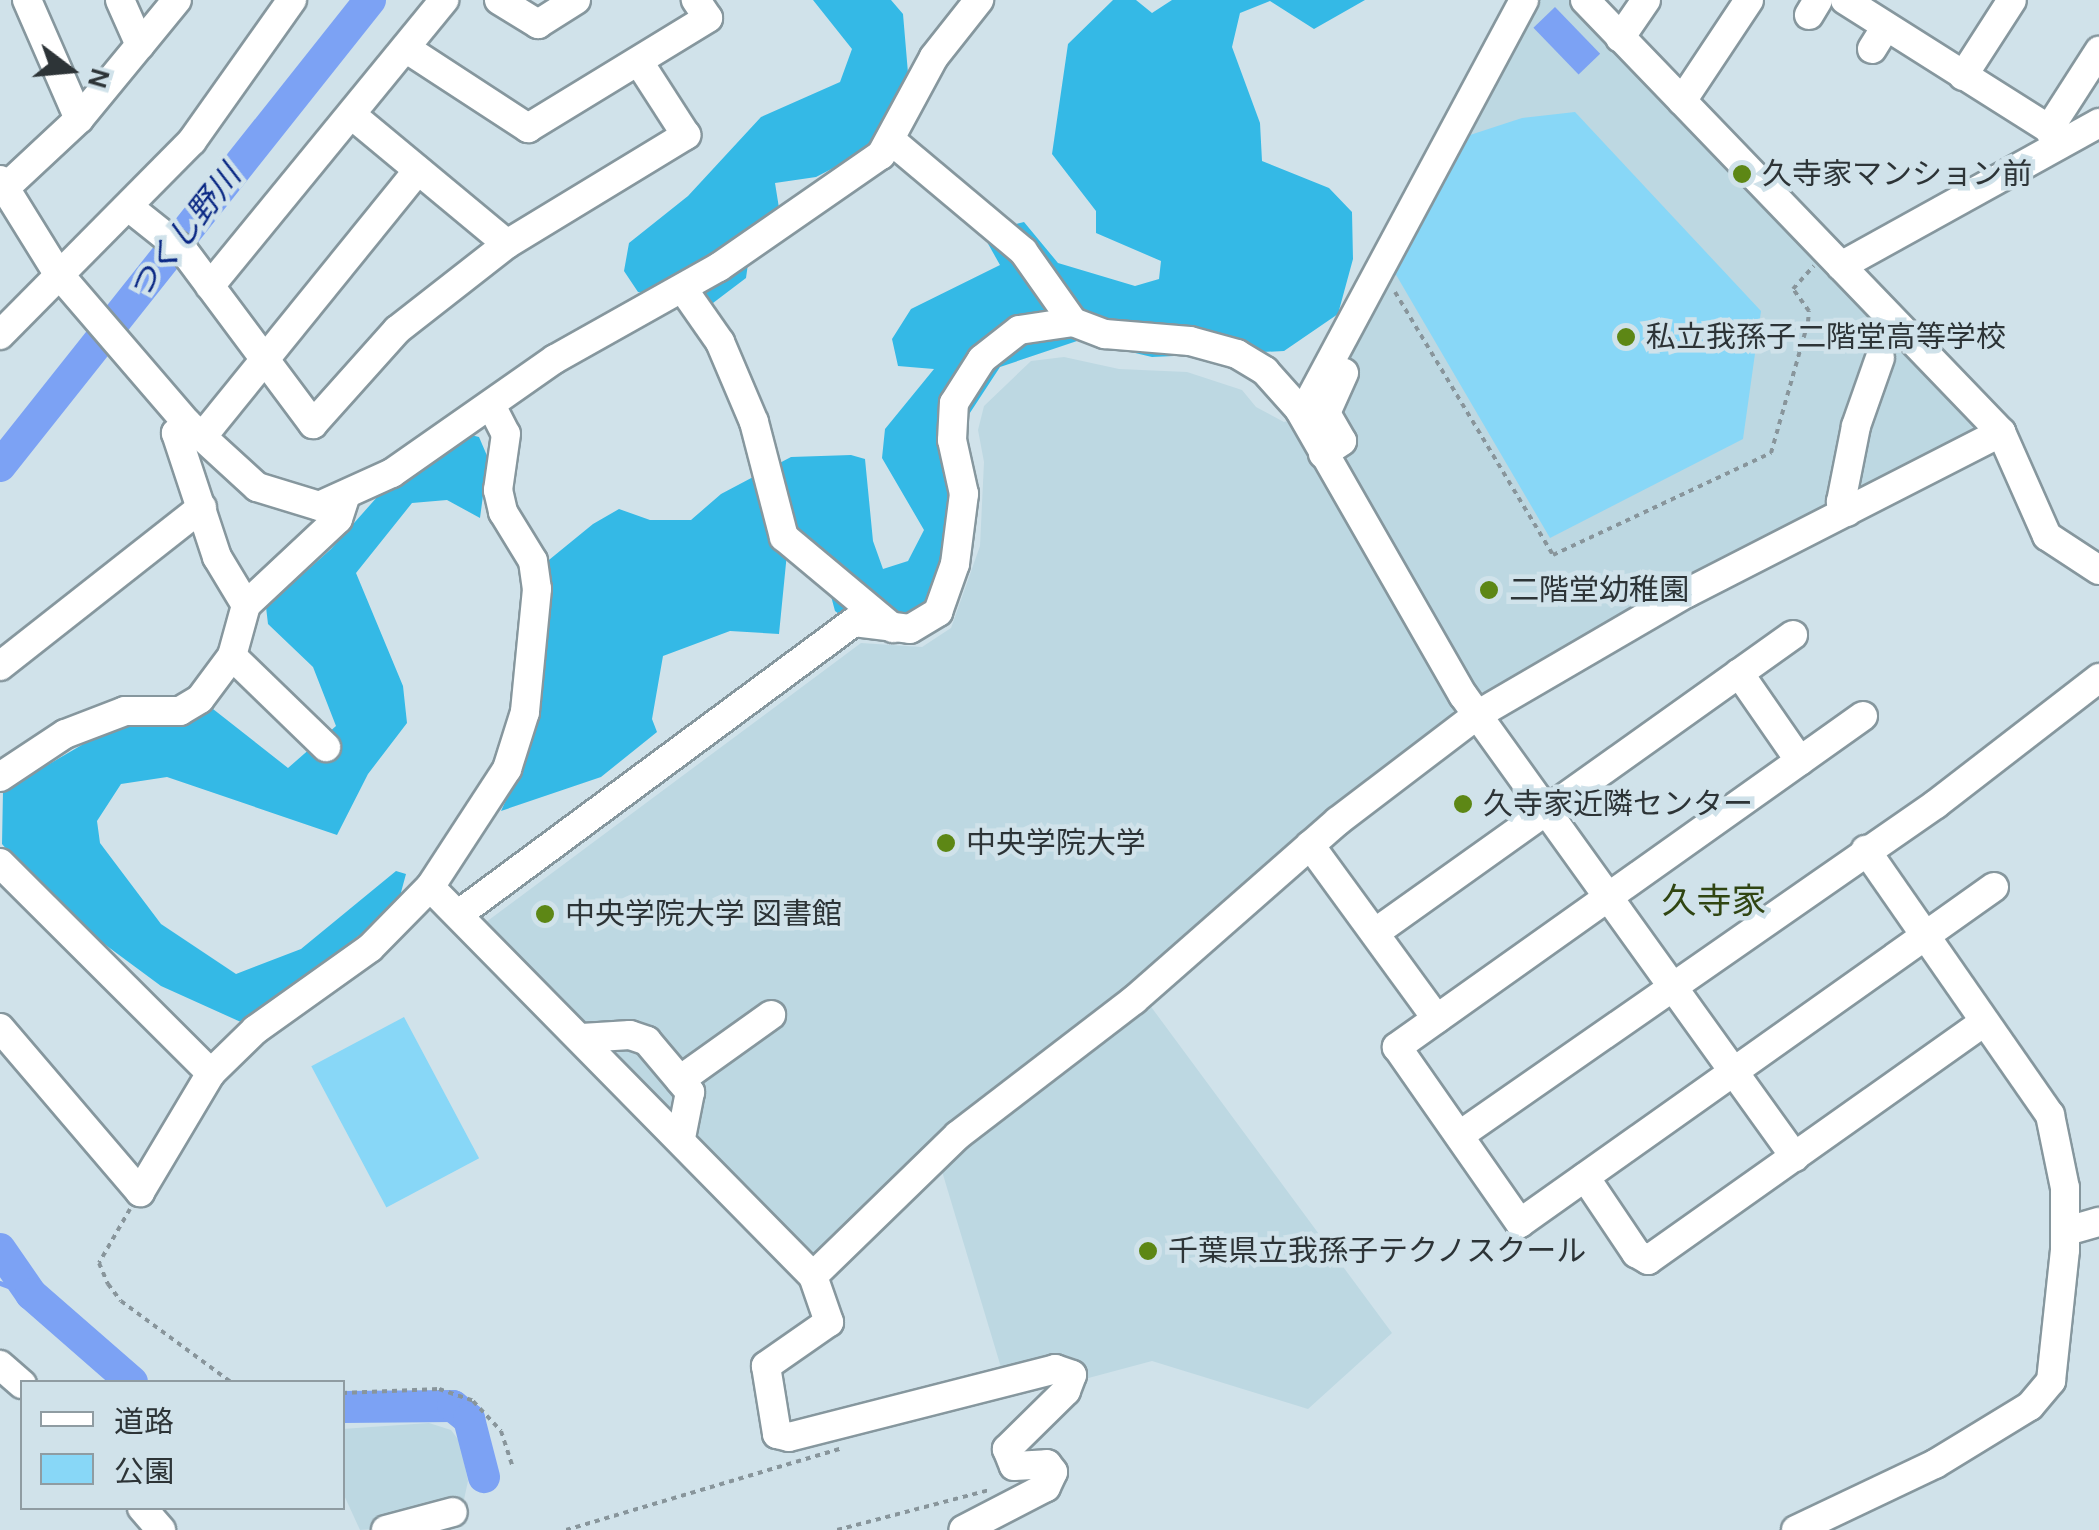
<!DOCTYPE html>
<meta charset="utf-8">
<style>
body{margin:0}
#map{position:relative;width:2099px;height:1530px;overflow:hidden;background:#d0e2ea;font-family:Karla,"Noto Sans JP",sans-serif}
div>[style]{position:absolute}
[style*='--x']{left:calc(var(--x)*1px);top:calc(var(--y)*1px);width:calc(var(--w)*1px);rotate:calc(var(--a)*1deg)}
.built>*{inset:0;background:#bdd8e2}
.green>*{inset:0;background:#88d7f7;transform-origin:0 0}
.forest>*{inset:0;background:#34b9e6}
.water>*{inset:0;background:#7ca2f4;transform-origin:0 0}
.stream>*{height:5px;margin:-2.5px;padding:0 2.5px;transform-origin:2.5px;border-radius:2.5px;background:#7ca2f4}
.river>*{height:32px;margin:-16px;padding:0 16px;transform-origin:16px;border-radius:16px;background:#7ca2f4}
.path>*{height:4px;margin-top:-2px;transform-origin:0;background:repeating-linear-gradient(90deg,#88959b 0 5px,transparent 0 10px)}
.roads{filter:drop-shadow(2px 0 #86979e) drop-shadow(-2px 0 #86979e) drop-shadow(0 2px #86979e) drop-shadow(0 -2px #86979e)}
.minor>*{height:28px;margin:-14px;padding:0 14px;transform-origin:14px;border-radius:14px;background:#fff}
.dots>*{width:28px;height:28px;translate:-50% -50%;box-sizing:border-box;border:5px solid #d0e2ea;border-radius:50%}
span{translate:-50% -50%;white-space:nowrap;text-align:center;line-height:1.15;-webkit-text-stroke:9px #d0e2ea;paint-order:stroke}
.poi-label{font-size:30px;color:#2d3437}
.left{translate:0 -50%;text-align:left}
.water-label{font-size:32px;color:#0a2884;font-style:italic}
.quarter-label{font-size:35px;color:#304512}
.legend{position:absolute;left:20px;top:1380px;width:325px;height:130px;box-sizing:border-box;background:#d0e2ea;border:2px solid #8f9ca2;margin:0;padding:12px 18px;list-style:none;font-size:30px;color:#2d3437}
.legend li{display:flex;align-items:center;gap:20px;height:50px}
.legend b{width:50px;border:2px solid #8f9ca2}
.north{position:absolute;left:20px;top:20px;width:100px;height:100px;-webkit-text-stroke:8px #d0e2ea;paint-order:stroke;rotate:106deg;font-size:28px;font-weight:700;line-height:40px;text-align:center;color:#2d3437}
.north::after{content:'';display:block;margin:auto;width:35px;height:45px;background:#2d3437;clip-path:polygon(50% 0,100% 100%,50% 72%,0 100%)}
</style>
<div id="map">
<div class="built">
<i style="clip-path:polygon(1537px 0,1576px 0,1978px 422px,1977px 431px,1489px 693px,1469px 689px,1311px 417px)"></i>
<i style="clip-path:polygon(1064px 357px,1119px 369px,1187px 372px,1242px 390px,1256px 407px,1284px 422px,1294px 419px,1455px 697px,1451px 725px,820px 1255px,804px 1256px,482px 925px,861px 643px,922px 647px,951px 628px,980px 546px,984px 462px,978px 430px,984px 406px,1031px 361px)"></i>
<i style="clip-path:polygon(1149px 1004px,1392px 1333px,1308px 1409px,1152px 1361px,1081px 1380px,1003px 1374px,941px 1168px)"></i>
<i style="clip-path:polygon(429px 1423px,451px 1430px,460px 1442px,468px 1481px,459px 1523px,360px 1530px,343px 1493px,342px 1429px)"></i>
</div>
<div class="green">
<i style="clip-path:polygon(1575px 112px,1761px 311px,1743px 439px,1550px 538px,1395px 273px,1470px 135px,1522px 118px)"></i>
<i style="left:404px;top:1017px;width:160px;height:105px;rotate:62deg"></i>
</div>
<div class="forest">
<i style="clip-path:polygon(813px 0,891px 0,903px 14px,908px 73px,889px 126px,866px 151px,816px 177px,775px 183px,779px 208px,752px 236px,746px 278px,713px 303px,638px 292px,624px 271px,629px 243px,688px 196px,761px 117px,840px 82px,852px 49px)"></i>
<i style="clip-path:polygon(1113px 0,1136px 0,1152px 13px,1172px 0,1365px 0,1314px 29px,1270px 1px,1240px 13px,1232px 47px,1260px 123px,1262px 161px,1329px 188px,1352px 212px,1353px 259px,1338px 314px,1284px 351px,1152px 357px,1080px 340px,1000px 367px,964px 422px,976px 489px,937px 627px,874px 640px,835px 611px,828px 585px,787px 553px,779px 634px,730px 631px,663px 656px,652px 719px,657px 732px,601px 777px,501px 811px,514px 782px,544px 564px,593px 524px,619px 509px,650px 520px,691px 520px,721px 494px,791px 457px,851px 455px,865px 459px,873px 541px,883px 569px,908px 561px,924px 530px,882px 458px,885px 429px,934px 369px,898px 366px,892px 339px,911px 309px,1000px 265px,982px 233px,1024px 222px,1058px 263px,1135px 286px,1159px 279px,1161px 261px,1096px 233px,1096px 211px,1052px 154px,1068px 44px)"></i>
<i style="clip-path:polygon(467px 434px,479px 437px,488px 458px,480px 518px,447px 500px,412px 503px,356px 573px,403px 686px,407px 723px,368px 774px,337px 835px,167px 777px,121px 784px,97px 821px,100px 843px,161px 924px,236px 974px,301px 949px,396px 871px,406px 874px,397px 907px,243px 1023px,161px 986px,61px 912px,2px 844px,3px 791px,104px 732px,213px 709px,288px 768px,336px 726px,313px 667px,268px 624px,266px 607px,331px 549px,386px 487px)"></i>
</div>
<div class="water">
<i style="left:1555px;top:7px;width:65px;height:30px;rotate:46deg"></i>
</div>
<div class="stream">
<i style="--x:0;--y:1283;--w:33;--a:20"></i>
</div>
<div class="river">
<i style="--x:0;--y:466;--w:595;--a:-51.55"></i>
<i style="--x:0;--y:1249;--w:55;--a:55.4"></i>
<i style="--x:31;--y:1294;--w:134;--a:41.1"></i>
<i style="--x:342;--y:1407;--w:111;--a:-0.5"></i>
<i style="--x:453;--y:1406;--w:21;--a:39"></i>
<i style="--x:469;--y:1419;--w:60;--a:75.5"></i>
</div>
<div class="path">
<i style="--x:1395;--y:292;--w:307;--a:59"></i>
<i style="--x:1553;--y:555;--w:241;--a:-25.1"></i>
<i style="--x:1771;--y:453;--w:136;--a:-74.2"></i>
<i style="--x:1808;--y:322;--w:11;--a:-85"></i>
<i style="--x:1809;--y:311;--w:27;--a:-126"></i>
<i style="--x:1793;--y:289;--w:31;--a:-48"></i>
<i style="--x:130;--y:1209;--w:62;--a:119.9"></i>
<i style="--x:99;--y:1263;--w:23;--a:67"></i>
<i style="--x:108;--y:1284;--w:21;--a:53"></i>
<i style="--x:121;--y:1301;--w:137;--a:36.4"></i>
<i style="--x:342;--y:1393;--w:97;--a:-2.4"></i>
<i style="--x:439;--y:1389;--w:36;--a:19"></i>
<i style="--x:473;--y:1401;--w:41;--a:47"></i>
<i style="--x:501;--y:1431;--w:36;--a:72"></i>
<i style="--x:566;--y:1530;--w:286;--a:-16.5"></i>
<i style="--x:837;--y:1530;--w:157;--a:-14.7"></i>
</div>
<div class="roads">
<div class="minor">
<i style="--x:27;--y:0;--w:130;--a:66.4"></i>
<i style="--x:499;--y:0;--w:46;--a:31.6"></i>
<i style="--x:538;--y:24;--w:45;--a:-32.3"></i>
<i style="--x:1585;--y:0;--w:600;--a:46.08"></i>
<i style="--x:2001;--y:432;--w:114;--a:66.1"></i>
<i style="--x:2047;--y:536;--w:62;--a:33.2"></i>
<i style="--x:1845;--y:0;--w:241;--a:32.3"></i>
<i style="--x:2049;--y:129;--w:14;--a:65"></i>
<i style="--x:1809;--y:15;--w:17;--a:-59"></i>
<i style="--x:1620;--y:38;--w:46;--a:-55.6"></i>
<i style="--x:140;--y:45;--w:58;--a:-50.6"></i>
<i style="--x:407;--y:49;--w:145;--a:33.1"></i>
<i style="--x:528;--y:128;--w:211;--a:-31.4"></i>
<i style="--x:708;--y:18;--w:22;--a:-124"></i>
<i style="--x:1872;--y:49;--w:26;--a:-58"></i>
<i style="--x:1963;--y:76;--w:90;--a:-57.2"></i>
<i style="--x:1682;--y:101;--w:121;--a:-56.4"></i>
<i style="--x:353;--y:116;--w:200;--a:39.7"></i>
<i style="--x:2049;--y:129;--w:93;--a:-57.3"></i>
<i style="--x:893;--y:142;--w:170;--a:40"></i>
<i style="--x:1023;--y:251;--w:87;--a:54.8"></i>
<i style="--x:1073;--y:322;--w:34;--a:21"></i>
<i style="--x:1105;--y:334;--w:85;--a:4.7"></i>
<i style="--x:1190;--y:341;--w:49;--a:15.5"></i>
<i style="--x:1237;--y:354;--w:33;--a:31"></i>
<i style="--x:1265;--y:371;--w:51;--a:48.2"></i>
<i style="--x:1299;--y:409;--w:11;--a:-34"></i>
<i style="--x:1308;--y:403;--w:457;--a:-61.8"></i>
<i style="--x:0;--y:180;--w:108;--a:58.2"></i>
<i style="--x:57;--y:272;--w:199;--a:49.3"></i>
<i style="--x:187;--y:423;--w:95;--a:42.4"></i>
<i style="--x:257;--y:487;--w:65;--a:17"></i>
<i style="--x:319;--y:506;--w:80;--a:-24.3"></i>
<i style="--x:392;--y:473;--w:199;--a:-35"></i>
<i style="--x:555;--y:359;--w:188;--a:-29.3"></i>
<i style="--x:719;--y:267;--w:197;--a:-34.7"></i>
<i style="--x:881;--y:155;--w:111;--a:-61.6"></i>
<i style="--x:934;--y:57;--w:73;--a:-51.7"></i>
<i style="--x:4;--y:189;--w:103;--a:-43"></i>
<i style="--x:79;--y:119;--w:96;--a:-50.5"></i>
<i style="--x:140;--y:45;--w:49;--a:-114"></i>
<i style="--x:130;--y:208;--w:69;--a:38.5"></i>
<i style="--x:184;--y:251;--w:216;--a:53.3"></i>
<i style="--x:313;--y:424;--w:126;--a:-48.2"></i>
<i style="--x:397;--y:330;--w:140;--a:-38"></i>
<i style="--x:507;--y:244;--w:210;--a:-31.3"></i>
<i style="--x:686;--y:135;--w:87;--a:-122.8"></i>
<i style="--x:1841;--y:266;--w:295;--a:-29"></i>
<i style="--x:210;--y:286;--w:370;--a:-50.7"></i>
<i style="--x:683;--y:289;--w:65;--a:55.1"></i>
<i style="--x:720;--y:342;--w:87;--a:67"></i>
<i style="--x:754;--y:422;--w:119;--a:75.4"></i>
<i style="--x:784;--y:537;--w:142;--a:39.9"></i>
<i style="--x:0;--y:335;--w:273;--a:-45.3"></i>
<i style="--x:192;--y:141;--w:173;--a:-54.7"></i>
<i style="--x:492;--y:407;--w:30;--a:63"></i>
<i style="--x:506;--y:434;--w:57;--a:98.1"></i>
<i style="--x:498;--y:490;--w:23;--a:77"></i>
<i style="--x:503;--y:512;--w:57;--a:58.5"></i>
<i style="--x:533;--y:561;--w:28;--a:82"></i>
<i style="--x:537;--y:589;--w:124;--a:95.6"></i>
<i style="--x:525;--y:712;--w:60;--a:107.5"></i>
<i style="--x:507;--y:769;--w:141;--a:123.1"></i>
<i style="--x:430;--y:887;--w:546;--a:45.45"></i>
<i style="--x:813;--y:1276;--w:202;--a:-44.2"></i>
<i style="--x:958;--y:1135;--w:222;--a:-37.5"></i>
<i style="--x:1134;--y:1000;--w:271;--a:-41.3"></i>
<i style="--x:1338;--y:821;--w:175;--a:-37.3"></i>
<i style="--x:1477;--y:715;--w:243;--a:-30.2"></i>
<i style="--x:1687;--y:593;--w:353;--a:-27.1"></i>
<i style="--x:1299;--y:409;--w:330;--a:60.2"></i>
<i style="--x:1463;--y:695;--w:569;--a:54.3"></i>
<i style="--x:187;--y:423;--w:15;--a:138"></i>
<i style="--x:176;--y:433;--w:131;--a:71.7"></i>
<i style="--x:217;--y:557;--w:56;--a:58.9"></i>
<i style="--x:202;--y:437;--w:343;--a:-51"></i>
<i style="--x:1323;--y:454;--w:23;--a:-34"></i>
<i style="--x:1342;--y:441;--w:32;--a:-120"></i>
<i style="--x:1326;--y:413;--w:44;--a:-65.8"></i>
<i style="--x:1847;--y:512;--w:12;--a:-121"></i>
<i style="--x:1841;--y:502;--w:77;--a:-78.8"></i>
<i style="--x:1856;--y:426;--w:72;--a:-70.6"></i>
<i style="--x:232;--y:656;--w:131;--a:44.1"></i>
<i style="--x:0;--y:666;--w:257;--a:-38.2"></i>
<i style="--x:1739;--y:673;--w:107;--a:55.3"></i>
<i style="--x:1863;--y:716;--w:572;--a:144.61"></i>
<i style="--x:1397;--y:1047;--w:215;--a:55.1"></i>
<i style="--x:1520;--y:1223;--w:581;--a:-35.33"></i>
<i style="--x:0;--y:777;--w:78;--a:-33.5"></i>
<i style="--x:65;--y:734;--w:64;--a:-21"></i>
<i style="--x:125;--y:711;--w:55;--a:0"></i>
<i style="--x:180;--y:711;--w:23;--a:-31"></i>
<i style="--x:200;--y:699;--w:54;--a:-53.3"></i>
<i style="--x:232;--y:656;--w:53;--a:-74.6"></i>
<i style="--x:246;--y:605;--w:126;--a:-43.1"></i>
<i style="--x:338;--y:519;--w:22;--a:-72"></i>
<i style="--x:1310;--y:845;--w:215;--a:53.9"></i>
<i style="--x:0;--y:863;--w:298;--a:44.9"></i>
<i style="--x:211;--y:1073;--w:62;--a:-44.3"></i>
<i style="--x:255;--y:1030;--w:141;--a:-35.5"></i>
<i style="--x:370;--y:948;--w:86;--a:-45.5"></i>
<i style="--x:459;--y:914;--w:491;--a:-36.5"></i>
<i style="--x:854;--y:622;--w:56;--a:7.1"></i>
<i style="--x:910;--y:629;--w:33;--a:-31"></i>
<i style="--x:938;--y:612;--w:51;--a:-70.5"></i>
<i style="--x:955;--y:564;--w:71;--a:-82.7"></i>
<i style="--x:964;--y:494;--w:55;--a:-102.5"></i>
<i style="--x:952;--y:440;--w:37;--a:-87"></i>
<i style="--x:954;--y:403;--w:52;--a:-57.5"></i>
<i style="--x:982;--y:359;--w:47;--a:-38.1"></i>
<i style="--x:1019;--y:330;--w:55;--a:-8.4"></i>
<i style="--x:1376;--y:932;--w:512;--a:-35.46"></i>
<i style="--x:0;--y:1028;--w:216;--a:49.5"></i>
<i style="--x:140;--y:1192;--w:139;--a:-59.2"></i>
<i style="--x:582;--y:1038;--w:48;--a:-3.6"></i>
<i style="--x:630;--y:1035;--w:18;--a:19"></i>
<i style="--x:647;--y:1041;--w:67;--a:49.9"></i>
<i style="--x:690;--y:1092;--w:47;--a:101.1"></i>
<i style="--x:680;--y:1080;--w:112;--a:-35.5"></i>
<i style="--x:1460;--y:1135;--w:580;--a:-34.81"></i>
<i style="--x:1936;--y:804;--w:206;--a:-37.7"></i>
<i style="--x:1585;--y:1177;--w:92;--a:56.1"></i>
<i style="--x:1636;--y:1253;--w:14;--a:30"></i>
<i style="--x:1648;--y:1260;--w:412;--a:-35.3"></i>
<i style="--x:2067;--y:1231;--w:33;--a:-16"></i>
<i style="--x:813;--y:1276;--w:49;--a:70.8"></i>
<i style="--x:829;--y:1322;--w:77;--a:145.1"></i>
<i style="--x:766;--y:1366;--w:69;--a:80.8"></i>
<i style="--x:777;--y:1434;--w:12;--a:14"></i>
<i style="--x:789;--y:1437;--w:275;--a:-14.3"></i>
<i style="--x:1055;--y:1369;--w:18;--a:19"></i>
<i style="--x:1072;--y:1375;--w:17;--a:111"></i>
<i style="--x:1066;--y:1391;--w:83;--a:135.5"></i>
<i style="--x:1007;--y:1449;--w:18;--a:68"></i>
<i style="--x:1014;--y:1466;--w:33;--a:-3"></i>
<i style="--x:1047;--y:1464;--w:10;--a:53"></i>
<i style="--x:1053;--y:1472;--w:17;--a:115"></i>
<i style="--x:1046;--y:1487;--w:93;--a:152.6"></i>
<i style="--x:0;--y:1365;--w:29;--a:41"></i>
<i style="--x:142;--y:1508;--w:29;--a:49"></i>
<i style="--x:386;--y:1530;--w:69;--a:-15"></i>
<i style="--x:1796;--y:1530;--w:154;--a:-25.4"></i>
<i style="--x:1935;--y:1464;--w:111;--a:-31.4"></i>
<i style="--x:2030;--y:1406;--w:33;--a:-50"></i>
<i style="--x:2051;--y:1381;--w:132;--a:-83.9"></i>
<i style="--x:2065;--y:1250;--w:62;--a:-90"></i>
<i style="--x:2065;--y:1188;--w:75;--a:-101.6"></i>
<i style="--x:2050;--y:1115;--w:323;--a:-124.8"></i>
</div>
</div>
<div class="dots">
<i style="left:1742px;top:174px;background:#5d8715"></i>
<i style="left:1626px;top:337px;background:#5d8715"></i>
<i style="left:1489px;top:590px;background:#5d8715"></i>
<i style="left:1463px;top:804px;background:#5d8715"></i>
<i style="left:946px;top:843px;background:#5d8715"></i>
<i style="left:545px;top:914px;background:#5d8715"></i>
<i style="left:1148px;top:1251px;background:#5d8715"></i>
</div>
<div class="poi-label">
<span class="left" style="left:1762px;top:174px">久寺家マンション前</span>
<span class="left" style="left:1646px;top:337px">私立我孫子二階堂高等学校</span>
<span class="left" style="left:1509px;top:590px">二階堂幼稚園</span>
<span class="left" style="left:1483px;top:804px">久寺家近隣センター</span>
<span class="left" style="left:966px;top:843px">中央学院大学</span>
<span class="left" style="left:565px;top:914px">中央学院大学 図書館</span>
<span class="left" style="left:1168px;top:1251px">千葉県立我孫子テクノスクール</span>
</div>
<div class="water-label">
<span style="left:185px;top:233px;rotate:-52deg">つくし野川</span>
</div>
<div class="quarter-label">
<span style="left:1714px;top:902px">久寺家</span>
</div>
<ul class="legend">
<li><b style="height:12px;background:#fff"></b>道路</li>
<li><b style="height:28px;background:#88d7f7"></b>公園</li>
</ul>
<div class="north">N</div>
</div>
